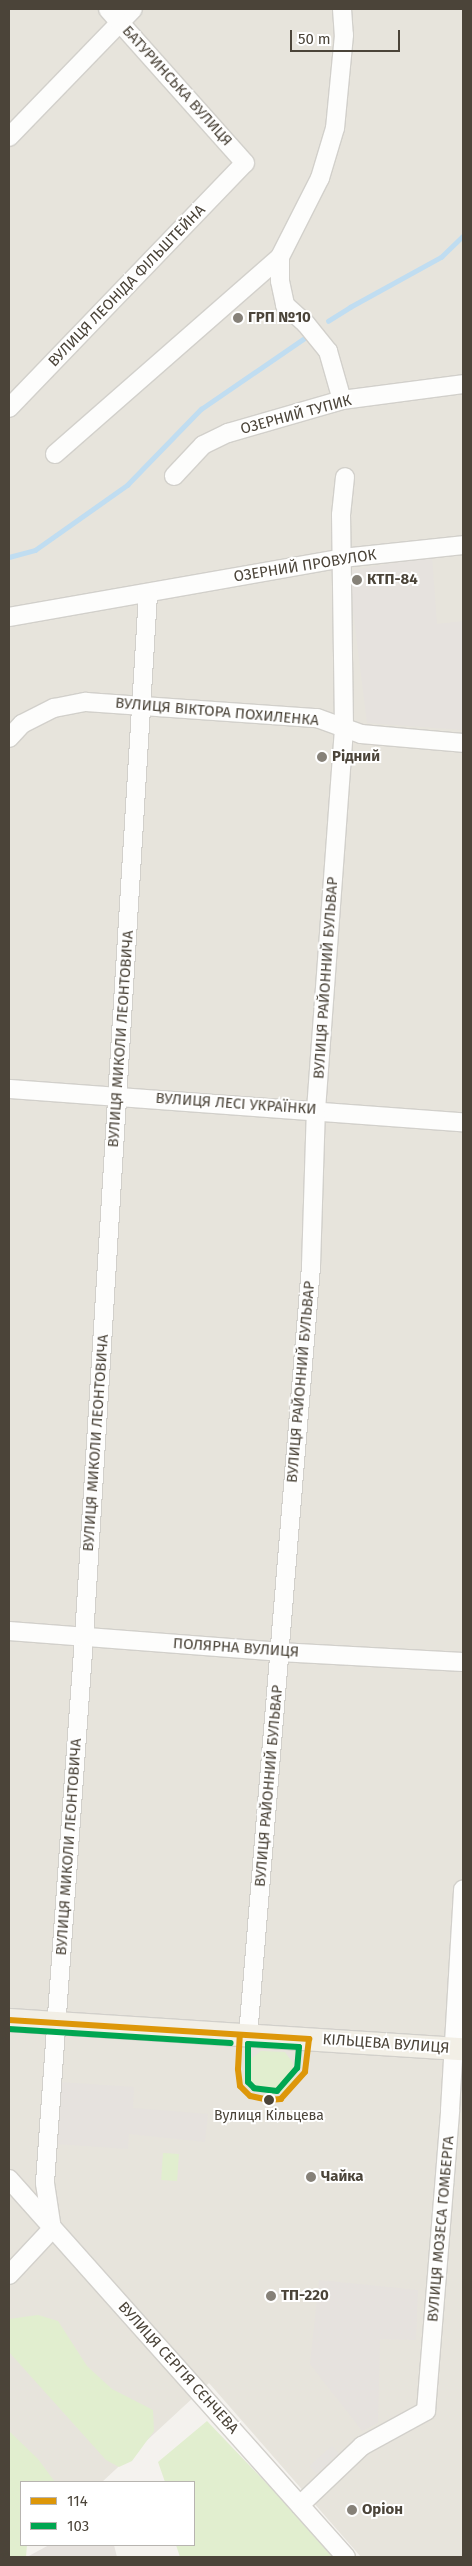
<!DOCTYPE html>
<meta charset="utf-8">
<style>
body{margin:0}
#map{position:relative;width:472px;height:2566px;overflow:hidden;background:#f4f2ee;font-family:"Fira Sans",sans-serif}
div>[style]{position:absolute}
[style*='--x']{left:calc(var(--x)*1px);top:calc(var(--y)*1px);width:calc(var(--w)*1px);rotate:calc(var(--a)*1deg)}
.residential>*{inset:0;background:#e7e4dc}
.industrial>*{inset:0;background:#e6e2de}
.green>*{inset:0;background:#e1eecf;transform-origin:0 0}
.parking>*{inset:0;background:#e6e3df;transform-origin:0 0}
.stream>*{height:4.5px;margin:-2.25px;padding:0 2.25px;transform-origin:2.25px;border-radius:2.25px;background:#c0ddf1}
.roads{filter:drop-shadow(1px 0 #d2d0cb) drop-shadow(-1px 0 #d2d0cb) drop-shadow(0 1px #d2d0cb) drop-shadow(0 -1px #d2d0cb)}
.minor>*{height:18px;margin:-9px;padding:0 9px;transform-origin:9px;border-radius:9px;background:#fdfdfc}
.major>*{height:22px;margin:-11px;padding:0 11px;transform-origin:11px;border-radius:11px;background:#f2efe6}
.bus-1>*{height:6px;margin:-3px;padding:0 3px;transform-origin:3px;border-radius:3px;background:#dd9709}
.bus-2>*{height:6px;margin:-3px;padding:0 3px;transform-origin:3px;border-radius:3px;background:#00a651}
.dots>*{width:14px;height:14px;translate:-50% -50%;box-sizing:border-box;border:2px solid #fff;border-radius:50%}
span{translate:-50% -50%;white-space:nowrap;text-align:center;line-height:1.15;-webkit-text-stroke:4px #fff;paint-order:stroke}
.bus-label{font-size:14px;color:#4b4439}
.street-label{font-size:15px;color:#4b4439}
.poi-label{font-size:15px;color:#4b4439;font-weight:700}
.left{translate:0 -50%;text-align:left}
.frame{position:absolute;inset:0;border:10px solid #4b4439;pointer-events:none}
.legend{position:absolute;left:20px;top:2481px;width:175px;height:65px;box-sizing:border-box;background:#fff;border:1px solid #b7b4b0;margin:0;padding:6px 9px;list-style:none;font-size:15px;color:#4b4439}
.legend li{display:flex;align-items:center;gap:10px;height:25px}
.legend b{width:25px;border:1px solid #b7b4b0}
.scale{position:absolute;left:290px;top:30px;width:110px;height:22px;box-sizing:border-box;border:2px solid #4b4439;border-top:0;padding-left:6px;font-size:15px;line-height:18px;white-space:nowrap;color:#4b4439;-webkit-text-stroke:4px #fff;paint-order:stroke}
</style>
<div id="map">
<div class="residential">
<i style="clip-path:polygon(9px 9px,463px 9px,463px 2557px,361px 2557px,209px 2383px,102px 2482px,47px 2482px,9px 2438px)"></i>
</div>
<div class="industrial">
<i style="clip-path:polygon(432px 556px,437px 624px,463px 621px,463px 730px,367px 723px,348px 571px)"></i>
<i style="clip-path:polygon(60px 2082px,134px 2087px,133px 2108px,208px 2114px,205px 2142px,129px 2134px,128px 2149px,56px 2144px)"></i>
<i style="clip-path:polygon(319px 2280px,418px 2290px,416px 2340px,380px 2339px,378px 2423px,362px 2431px,310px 2364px)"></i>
<i style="clip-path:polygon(49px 2545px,114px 2545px,117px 2557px,27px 2557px)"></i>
</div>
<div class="green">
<i style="clip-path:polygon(261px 2051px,285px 2052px,293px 2063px,293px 2081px,283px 2092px,256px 2090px,245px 2076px,246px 2062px)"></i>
<i style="left:163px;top:2153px;width:16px;height:27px;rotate:4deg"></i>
<i style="clip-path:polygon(38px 2315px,58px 2321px,87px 2366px,112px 2389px,153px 2410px,154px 2431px,132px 2461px,119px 2467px,106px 2460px,9px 2352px,9px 2319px)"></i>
<i style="clip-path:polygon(207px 2421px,337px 2557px,180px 2557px,176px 2545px,194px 2545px,194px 2482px,165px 2482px,158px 2462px)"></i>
<i style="clip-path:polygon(9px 2431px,38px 2459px,55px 2482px,21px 2482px,21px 2545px,27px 2545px,26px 2557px,9px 2557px)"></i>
</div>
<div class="parking">
<i style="left:332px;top:2446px;width:11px;height:30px;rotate:49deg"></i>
</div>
<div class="stream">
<i style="--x:328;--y:321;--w:26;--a:-32"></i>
<i style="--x:350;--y:307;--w:104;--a:-28.8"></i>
<i style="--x:441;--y:257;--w:30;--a:-44"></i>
<i style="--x:9;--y:557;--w:27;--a:-15"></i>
<i style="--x:35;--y:550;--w:113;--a:-35.2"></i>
<i style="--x:127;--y:485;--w:106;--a:-45.8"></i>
<i style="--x:201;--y:409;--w:127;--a:-34.4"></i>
</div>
<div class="roads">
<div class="minor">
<i style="--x:342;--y:9;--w:26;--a:86"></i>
<i style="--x:344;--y:35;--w:93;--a:95.5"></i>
<i style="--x:335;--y:128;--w:52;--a:106.7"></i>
<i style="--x:320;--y:178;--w:89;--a:116.9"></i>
<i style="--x:280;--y:257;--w:24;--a:90"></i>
<i style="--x:280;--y:281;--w:25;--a:78"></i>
<i style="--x:285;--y:305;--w:28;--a:42"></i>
<i style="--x:306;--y:324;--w:35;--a:51"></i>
<i style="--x:328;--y:351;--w:51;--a:74.1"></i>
<i style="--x:9;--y:137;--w:178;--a:-45.9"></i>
<i style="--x:9;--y:408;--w:340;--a:-46.1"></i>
<i style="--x:245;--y:163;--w:206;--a:-131.7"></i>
<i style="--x:55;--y:454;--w:299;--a:-41.2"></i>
<i style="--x:174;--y:476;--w:42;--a:-46.9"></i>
<i style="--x:203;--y:445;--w:28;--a:-26"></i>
<i style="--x:228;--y:433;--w:119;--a:-16.1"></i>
<i style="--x:342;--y:400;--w:122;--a:-7.5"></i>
<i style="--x:9;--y:617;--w:338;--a:-10"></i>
<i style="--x:342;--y:558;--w:122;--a:-6.1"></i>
<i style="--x:9;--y:738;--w:19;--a:-47"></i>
<i style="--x:22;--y:724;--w:36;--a:-27"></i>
<i style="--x:54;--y:708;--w:33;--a:-11"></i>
<i style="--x:86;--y:702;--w:232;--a:4"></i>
<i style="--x:317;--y:718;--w:47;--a:20"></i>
<i style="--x:361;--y:734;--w:102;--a:5"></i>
<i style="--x:9;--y:1089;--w:455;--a:4.2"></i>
<i style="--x:9;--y:1631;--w:271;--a:4.4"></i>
<i style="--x:279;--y:1652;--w:184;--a:3.1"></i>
<i style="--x:248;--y:2036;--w:773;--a:-85.32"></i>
<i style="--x:311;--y:1266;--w:156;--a:-88.2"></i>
<i style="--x:316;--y:1110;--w:383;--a:-85.8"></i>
<i style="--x:344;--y:728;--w:213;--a:-90.8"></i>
<i style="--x:341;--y:515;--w:38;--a:-84"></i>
<i style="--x:9;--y:2179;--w:506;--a:48.28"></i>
<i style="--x:9;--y:2275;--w:63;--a:-46.9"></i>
<i style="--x:52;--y:2229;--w:47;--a:-98.7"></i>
<i style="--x:45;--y:2183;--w:546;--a:-85.91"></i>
<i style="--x:84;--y:1638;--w:1046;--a:-86.49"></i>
<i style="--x:300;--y:2505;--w:86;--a:-43.6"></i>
<i style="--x:362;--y:2446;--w:73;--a:-28.7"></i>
<i style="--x:426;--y:2411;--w:302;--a:-85.4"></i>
<i style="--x:450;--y:2110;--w:221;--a:-86.6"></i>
</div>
<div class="major">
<i style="--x:9;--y:2020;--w:455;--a:3.7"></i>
</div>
</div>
<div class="bus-1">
<i style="--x:9;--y:2020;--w:301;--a:3.6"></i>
<i style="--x:309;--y:2039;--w:33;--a:97"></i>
<i style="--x:305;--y:2072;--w:36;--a:132"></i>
<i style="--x:281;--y:2099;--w:12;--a:175"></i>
<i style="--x:269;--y:2100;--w:19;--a:-168"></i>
<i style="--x:250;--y:2096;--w:14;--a:-135"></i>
<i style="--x:240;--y:2086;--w:17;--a:-97"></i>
<i style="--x:238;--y:2069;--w:33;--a:-87"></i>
</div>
<div class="bus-2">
<i style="--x:9;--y:2029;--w:222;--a:3.6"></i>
<i style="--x:248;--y:2044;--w:51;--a:3.4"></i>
<i style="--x:299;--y:2047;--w:21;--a:95"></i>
<i style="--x:297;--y:2068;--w:30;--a:131"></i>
<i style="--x:277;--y:2091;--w:23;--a:-173"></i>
<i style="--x:254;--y:2088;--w:8;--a:-135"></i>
<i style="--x:248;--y:2082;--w:38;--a:-90"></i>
</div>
<div class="dots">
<i style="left:238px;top:318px;background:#868178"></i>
<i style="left:357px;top:580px;background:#868178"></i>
<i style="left:322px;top:757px;background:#868178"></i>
<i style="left:269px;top:2100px;background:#4b4439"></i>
<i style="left:311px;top:2177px;background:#868178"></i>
<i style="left:271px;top:2296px;background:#868178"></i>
<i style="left:352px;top:2510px;background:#868178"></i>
</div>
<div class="bus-label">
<span style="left:269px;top:2116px">Вулиця Кільцева</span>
</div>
<div class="street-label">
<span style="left:177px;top:86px;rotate:48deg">БАТУРИНСЬКА ВУЛИЦЯ</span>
<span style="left:127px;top:286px;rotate:-46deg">ВУЛИЦЯ ЛЕОНІДА ФІЛЬШТЕЙНА</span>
<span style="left:296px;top:415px;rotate:-15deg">ОЗЕРНИЙ ТУПИК</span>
<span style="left:305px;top:566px;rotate:-9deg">ОЗЕРНИЙ ПРОВУЛОК</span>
<span style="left:217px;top:712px;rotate:5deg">ВУЛИЦЯ ВІКТОРА ПОХИЛЕНКА</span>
<span style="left:326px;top:978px;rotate:-86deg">ВУЛИЦЯ РАЙОННИЙ БУЛЬВАР</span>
<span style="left:121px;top:1039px;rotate:-86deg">ВУЛИЦЯ МИКОЛИ ЛЕОНТОВИЧА</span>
<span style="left:236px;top:1104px;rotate:4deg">ВУЛИЦЯ ЛЕСІ УКРАЇНКИ</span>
<span style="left:301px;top:1382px;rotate:-85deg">ВУЛИЦЯ РАЙОННИЙ БУЛЬВАР</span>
<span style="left:96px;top:1443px;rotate:-86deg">ВУЛИЦЯ МИКОЛИ ЛЕОНТОВИЧА</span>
<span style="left:236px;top:1648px;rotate:4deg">ПОЛЯРНА ВУЛИЦЯ</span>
<span style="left:269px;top:1786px;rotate:-85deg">ВУЛИЦЯ РАЙОННИЙ БУЛЬВАР</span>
<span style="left:69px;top:1847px;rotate:-86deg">ВУЛИЦЯ МИКОЛИ ЛЕОНТОВИЧА</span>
<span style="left:386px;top:2044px;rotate:4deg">КІЛЬЦЕВА ВУЛИЦЯ</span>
<span style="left:441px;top:2229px;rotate:-85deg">ВУЛИЦЯ МОЗЕСА ГОМБЕРГА</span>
<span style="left:178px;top:2368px;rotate:48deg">ВУЛИЦЯ СЕРГІЯ СЄНЧЕВА</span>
</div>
<div class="poi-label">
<span class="left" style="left:248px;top:318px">ГРП №10</span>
<span class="left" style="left:367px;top:580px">КТП-84</span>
<span class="left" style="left:332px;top:757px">Рідний</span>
<span class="left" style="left:321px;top:2177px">Чайка</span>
<span class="left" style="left:281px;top:2296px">ТП-220</span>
<span class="left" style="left:362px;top:2510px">Оріон</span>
</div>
<div class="frame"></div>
<ul class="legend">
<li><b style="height:6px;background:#dd9709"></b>114</li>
<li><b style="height:6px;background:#00a651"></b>103</li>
</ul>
<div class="scale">50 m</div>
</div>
